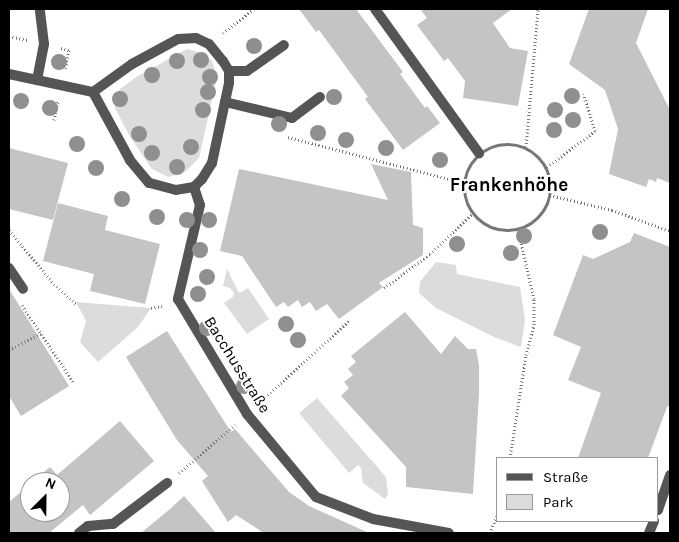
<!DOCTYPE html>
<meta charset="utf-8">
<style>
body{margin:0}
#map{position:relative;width:679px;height:542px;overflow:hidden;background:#fff;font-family:Karla,sans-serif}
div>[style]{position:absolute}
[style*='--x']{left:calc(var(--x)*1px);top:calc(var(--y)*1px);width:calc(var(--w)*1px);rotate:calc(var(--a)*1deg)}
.green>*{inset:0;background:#dcdcdc}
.building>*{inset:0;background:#c4c4c4}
.path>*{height:3px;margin-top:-1.5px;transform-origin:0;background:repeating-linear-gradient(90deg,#777 0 1px,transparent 0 3.5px)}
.path>.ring{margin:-1.5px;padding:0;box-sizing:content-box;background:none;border:3px solid #777;border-radius:50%}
.service>*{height:10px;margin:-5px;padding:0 5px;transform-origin:5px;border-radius:5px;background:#555}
.pedestrian>*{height:10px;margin:-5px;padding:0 5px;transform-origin:5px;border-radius:5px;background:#555}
.minor>*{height:10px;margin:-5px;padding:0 5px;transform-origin:5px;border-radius:5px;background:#555}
.trees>*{width:16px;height:16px;margin:-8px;border-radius:50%;background:#8f8f8f}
span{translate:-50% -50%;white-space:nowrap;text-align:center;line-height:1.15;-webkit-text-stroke:4px #fff;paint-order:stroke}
.street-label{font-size:16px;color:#000}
.quarter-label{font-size:19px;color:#000;font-weight:700}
.frame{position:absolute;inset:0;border:10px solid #000;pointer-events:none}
.legend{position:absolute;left:496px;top:457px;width:162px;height:65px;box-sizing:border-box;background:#fff;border:1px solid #999;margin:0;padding:6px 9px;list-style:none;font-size:15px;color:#000}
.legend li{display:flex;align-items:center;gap:10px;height:25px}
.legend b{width:25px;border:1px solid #999}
.north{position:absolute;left:20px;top:472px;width:50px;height:50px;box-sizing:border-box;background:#fff;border:1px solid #999;border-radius:50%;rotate:23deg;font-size:14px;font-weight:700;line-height:20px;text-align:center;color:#000}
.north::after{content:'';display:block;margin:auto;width:18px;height:22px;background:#000;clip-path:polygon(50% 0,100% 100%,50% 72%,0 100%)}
</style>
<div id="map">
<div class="green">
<i style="clip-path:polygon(187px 49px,201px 53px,212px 61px,217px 77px,199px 158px,185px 172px,168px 177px,152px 169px,130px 137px,115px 108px,115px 99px,120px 89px,138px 76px)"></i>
<i style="clip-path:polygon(436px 262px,456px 265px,457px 274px,520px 287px,525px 320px,521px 347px,494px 337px,436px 308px,419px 293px,420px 282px)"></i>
<i style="clip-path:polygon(227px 269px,239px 293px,248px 288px,269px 319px,247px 334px,224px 303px,233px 297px,234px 293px,230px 288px,223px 286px)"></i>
<i style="clip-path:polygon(76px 302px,151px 308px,138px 327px,98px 362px,80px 342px,86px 321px)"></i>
<i style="clip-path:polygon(317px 398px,386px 477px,388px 494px,385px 499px,363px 483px,361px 468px,358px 465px,349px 473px,299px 413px)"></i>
</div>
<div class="building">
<i style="clip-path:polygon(299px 9px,356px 9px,403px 72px,400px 74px,425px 108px,427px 106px,440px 123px,403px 150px,365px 99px,368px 97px,319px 30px,316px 32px)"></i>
<i style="clip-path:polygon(420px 9px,512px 9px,493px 23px,510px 48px,528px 51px,518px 106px,463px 98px,465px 81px,448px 58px,444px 61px,417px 25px,427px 18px)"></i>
<i style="clip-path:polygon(589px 9px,648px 9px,636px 43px,670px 110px,670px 183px,657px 178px,656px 182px,649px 179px,646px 187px,609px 174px,618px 129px,605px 90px,569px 64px)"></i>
<i style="clip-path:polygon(9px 148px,68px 163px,53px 220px,9px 209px)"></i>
<i style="clip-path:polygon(371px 164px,411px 172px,413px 225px,423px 228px,423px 255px,379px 283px,383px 287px,339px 319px,327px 304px,316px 311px,310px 302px,302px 307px,298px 300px,288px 307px,284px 302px,276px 307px,242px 256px,220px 251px,239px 169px,388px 200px)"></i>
<i style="clip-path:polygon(58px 203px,108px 216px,105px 230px,160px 244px,145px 304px,90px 291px,94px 274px,43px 261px)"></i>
<i style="clip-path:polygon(634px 233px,670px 247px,670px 405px,667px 407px,648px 458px,578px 458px,601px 393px,568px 380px,581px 347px,553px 335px,583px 255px,593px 259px,630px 242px)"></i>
<i style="clip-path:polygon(9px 289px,69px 386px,21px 416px,9px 396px)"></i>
<i style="clip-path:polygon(405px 312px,441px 354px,455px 336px,468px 349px,476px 349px,479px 365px,479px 394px,473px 494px,406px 487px,406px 467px,341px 396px,349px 388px,344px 382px,353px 375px,348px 369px,356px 362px,351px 356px)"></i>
<i style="clip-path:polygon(167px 331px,231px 432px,235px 429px,289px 492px,309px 506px,369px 533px,264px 533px,236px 515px,228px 522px,202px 481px,208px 476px,177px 440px,126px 357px)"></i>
<i style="clip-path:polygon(120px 421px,154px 461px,90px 515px,83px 505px,49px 533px,9px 533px,9px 502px,30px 484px,30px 512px,60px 512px,60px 482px,32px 482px,50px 467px,57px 475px)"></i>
<i style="clip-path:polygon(184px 496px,216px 533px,141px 533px,170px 509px)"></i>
</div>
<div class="path">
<i style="--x:223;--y:33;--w:39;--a:-38"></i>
<i style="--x:9;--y:36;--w:19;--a:12"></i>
<i style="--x:61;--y:48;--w:8;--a:14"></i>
<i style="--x:69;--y:50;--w:19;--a:102"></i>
<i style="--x:54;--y:120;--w:19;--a:-78"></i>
<i style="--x:288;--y:137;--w:182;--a:14.6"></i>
<i class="ring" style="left:464px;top:144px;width:83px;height:83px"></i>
<i style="--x:526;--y:147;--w:139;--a:-85"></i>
<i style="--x:547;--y:167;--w:60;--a:-36.9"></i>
<i style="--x:595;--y:131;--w:39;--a:-107"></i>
<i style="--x:550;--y:195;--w:64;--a:13.6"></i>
<i style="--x:612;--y:210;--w:62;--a:19.9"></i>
<i style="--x:9;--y:230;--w:70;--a:50.2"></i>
<i style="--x:54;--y:284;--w:31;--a:42"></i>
<i style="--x:384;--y:288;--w:57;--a:-36.5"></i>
<i style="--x:430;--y:254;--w:59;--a:-43.6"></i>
<i style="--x:22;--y:305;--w:94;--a:56.3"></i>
<i style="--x:151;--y:308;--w:11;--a:-10"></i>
<i style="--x:9;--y:350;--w:36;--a:-28"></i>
<i style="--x:260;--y:402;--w:122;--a:-42.3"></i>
<i style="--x:510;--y:458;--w:104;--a:-81.2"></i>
<i style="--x:526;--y:355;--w:31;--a:-75"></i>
<i style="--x:534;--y:325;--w:26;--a:-90"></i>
<i style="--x:534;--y:299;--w:72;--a:-102.9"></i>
<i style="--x:179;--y:473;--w:74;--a:-40.6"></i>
<i style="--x:490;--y:533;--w:22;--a:-68"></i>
</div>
<div class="service">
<i style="--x:229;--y:71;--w:18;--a:0"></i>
<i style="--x:247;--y:71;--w:45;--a:-35.1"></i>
<i style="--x:37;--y:80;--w:37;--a:-79"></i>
<i style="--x:44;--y:44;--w:35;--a:-97"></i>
<i style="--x:225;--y:102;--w:69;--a:13.4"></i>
<i style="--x:292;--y:118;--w:35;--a:-37"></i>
<i style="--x:9;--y:268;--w:25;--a:56"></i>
<i style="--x:658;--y:510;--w:37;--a:-71"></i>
<i style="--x:649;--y:533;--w:13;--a:-67"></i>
</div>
<div class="pedestrian">
<i style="--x:375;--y:9;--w:178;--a:54.2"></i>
</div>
<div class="minor">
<i style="--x:9;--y:74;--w:86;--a:12.1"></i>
<i style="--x:93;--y:92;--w:48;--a:-35.7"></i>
<i style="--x:132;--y:64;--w:52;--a:-28.5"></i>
<i style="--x:178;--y:39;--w:18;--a:-3"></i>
<i style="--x:196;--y:38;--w:14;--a:25"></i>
<i style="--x:209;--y:44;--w:22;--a:51"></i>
<i style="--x:223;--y:61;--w:12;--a:59"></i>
<i style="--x:229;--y:71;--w:12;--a:90"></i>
<i style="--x:229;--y:83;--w:82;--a:102"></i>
<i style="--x:212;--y:163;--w:19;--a:122"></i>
<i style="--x:202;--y:179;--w:11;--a:135"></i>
<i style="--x:194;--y:187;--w:18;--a:171"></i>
<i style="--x:176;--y:190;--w:28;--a:-165"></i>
<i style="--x:149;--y:183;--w:30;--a:-130"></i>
<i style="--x:130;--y:160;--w:77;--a:-118.6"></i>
<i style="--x:194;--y:187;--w:19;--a:72"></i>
<i style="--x:200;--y:205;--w:97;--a:103.2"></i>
<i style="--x:178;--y:299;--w:134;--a:59"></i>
<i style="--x:247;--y:414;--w:108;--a:50.3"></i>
<i style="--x:316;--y:497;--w:61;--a:21.1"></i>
<i style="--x:373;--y:519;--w:77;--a:10.4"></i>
<i style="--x:79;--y:533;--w:11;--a:-38"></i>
<i style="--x:88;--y:526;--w:25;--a:-5"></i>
<i style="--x:113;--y:524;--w:68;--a:-37.2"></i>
</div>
<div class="trees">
<i style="left:254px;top:46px"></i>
<i style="left:201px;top:60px"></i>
<i style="left:177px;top:61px"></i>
<i style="left:59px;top:62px"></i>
<i style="left:152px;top:75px"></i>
<i style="left:210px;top:77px"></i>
<i style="left:208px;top:92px"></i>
<i style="left:572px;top:96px"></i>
<i style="left:334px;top:97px"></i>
<i style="left:120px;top:99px"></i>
<i style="left:21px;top:101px"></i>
<i style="left:50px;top:108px"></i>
<i style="left:203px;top:110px"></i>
<i style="left:555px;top:110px"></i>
<i style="left:573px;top:120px"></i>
<i style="left:279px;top:124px"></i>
<i style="left:554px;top:130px"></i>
<i style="left:318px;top:133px"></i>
<i style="left:139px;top:134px"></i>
<i style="left:346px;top:140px"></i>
<i style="left:77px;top:144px"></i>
<i style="left:191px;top:147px"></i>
<i style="left:386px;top:148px"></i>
<i style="left:152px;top:153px"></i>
<i style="left:440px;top:160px"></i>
<i style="left:177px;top:167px"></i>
<i style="left:96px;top:168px"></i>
<i style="left:122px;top:199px"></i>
<i style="left:157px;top:217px"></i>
<i style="left:187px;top:220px"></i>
<i style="left:209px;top:220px"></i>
<i style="left:600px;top:232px"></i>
<i style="left:524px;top:236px"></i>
<i style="left:457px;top:244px"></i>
<i style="left:200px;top:250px"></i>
<i style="left:511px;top:253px"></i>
<i style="left:207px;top:277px"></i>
<i style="left:198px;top:294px"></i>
<i style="left:286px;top:324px"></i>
<i style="left:207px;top:328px"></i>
<i style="left:298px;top:340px"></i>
<i style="left:244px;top:386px"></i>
</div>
<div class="street-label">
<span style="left:237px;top:365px;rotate:58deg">Bacchusstraße</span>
</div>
<div class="quarter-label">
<span style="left:509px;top:186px">Frankenhöhe</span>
</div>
<div class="frame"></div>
<ul class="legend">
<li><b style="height:6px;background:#555"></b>Straße</li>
<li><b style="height:14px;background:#dcdcdc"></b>Park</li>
</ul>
<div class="north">N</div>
</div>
